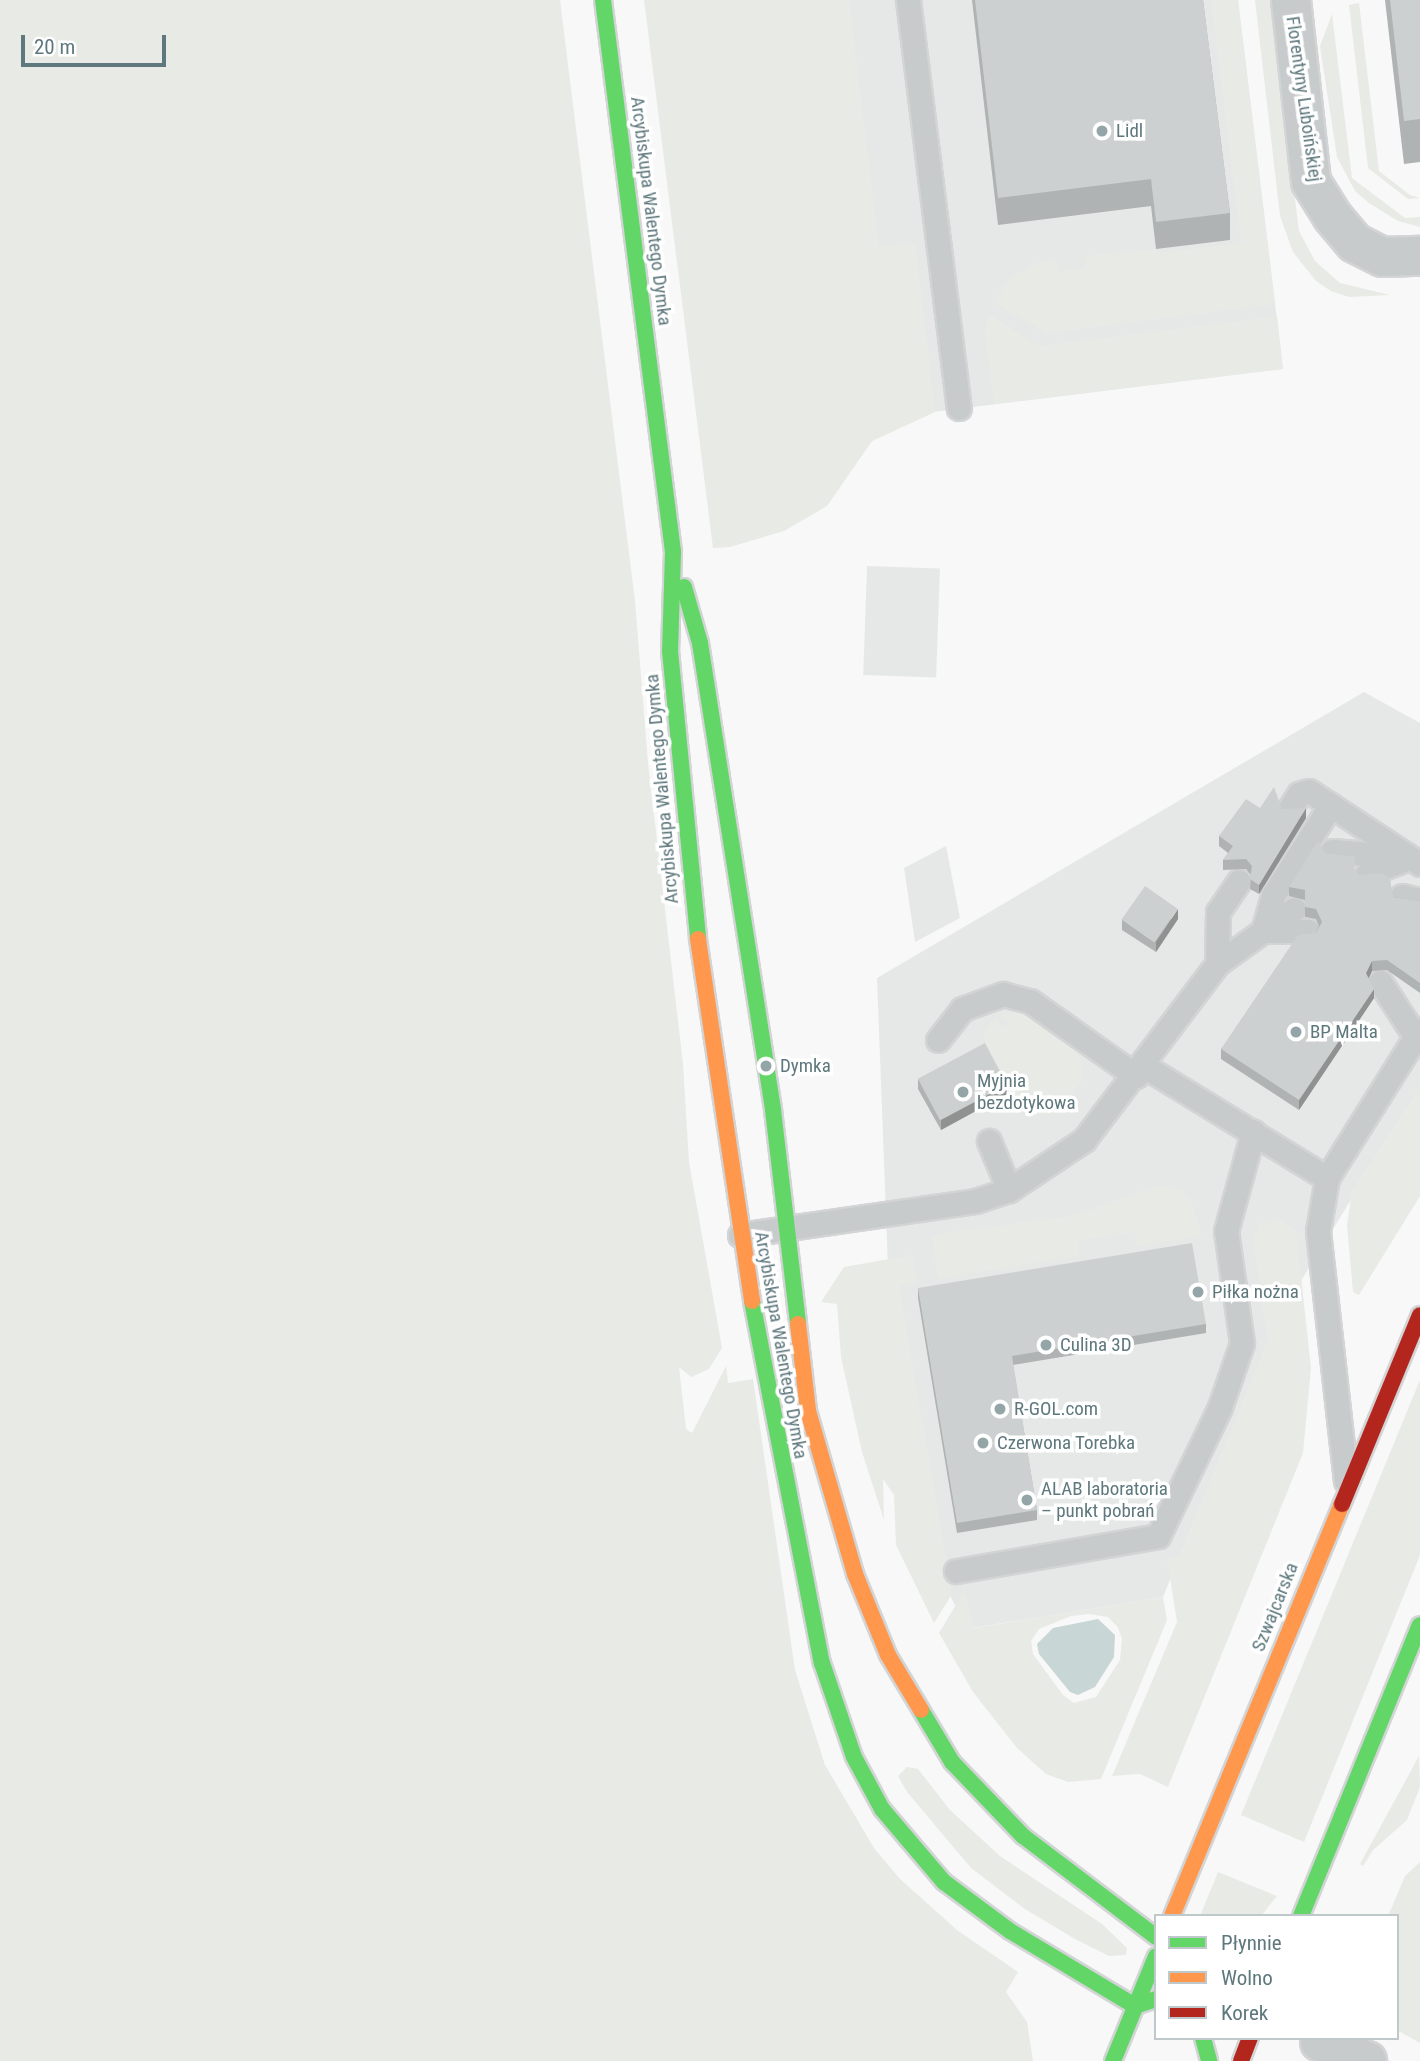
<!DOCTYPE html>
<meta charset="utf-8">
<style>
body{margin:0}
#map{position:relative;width:1420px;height:2061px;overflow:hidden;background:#f8f8f8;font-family:"Roboto Condensed",sans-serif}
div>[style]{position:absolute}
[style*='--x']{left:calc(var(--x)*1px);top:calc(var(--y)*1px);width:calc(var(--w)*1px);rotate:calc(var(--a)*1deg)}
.built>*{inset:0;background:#e6e8e8;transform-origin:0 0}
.green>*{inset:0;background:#e8eae5}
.water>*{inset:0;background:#c9d6d6}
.roads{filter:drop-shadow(2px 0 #d3d4d5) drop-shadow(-2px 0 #d3d4d5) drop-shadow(0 2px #d3d4d5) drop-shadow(0 -2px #d3d4d5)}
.lane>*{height:23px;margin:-11.5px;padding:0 11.5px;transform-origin:11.5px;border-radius:11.5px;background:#c8cbcc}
.street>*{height:38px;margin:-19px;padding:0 19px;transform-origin:19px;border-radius:19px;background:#c8cbcc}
.fast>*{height:16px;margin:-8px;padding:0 8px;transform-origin:8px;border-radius:8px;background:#63d668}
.slow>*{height:16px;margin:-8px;padding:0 8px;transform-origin:8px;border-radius:8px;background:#ff974d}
.jam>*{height:16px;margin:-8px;padding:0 8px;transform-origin:8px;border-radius:8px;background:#b3261e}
.wall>*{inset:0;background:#b0b3b3}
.shaded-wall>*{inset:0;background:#909292}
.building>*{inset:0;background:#cdd0d0;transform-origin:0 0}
.dots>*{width:19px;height:19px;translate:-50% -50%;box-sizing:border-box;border:4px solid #fff;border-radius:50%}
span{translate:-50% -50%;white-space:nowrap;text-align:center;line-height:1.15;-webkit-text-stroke:7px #fff;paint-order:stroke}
.street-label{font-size:19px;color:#5e787d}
.poi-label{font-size:19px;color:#5e787d}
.left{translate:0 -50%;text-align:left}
.legend{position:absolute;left:1154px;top:1914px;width:245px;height:126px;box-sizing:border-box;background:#fff;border:2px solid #bfc9cb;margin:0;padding:9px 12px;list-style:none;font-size:21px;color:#5e787d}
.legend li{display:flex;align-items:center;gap:14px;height:35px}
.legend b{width:35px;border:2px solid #bfc9cb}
.scale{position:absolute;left:21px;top:35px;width:145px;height:32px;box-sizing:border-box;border:4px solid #5e787d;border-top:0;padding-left:9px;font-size:21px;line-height:24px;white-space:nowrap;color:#5e787d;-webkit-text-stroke:5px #fff;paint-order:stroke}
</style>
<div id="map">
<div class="built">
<i style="clip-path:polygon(824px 0,1238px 0,1283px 369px,843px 423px)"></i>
<i style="left:867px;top:566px;width:73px;height:109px;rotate:2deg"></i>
<i style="clip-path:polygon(1364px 692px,1420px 723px,1420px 1088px,1278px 1318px,1163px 1597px,966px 1629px,927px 1546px,890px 1321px,877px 978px)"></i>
<i style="clip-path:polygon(946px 846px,960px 918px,915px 942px,904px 868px)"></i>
</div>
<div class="green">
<i style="clip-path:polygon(0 0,560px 0,635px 601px,648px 763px,683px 1064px,689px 1162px,722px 1348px,709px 1369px,691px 1377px,679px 1367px,686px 1429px,692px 1433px,726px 1366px,728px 1383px,753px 1379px,795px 1670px,825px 1765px,874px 1848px,900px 1879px,957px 1930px,1018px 1972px,1006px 1992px,1027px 2022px,1033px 2061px,0 2061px)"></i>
<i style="clip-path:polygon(644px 0,849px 0,879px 247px,915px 243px,935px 412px,872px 441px,827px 506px,784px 531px,730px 547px,713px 548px)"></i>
<i style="clip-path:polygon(1211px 0,1238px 0,1275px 304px,1046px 333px,993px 302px,1010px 278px,1040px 262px,1056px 260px,1059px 272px,1086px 268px,1085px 256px,1156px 249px,1157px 253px,1241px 243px)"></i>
<i style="clip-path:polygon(1255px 0,1270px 0,1299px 231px,1315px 261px,1340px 283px,1390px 295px,1349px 297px,1331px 291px,1316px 281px,1293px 252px,1280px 216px)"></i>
<i style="clip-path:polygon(1359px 3px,1379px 171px,1410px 195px,1420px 198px,1408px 199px,1368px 168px,1349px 5px)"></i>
<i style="clip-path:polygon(1332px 14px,1352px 178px,1405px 218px,1420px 217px,1420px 227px,1398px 221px,1369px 203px,1355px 191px,1337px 157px,1320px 46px)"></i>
<i style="clip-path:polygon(989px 314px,1039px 346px,1277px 316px,1283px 369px,994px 404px,985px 331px)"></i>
<i style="clip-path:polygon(1018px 1011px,1071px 1045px,1080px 1058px,1082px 1080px,1057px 1114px,1038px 1114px,1019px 1104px,987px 1053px,984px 1034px,991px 1023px,996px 1019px,1003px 1027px,1008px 1023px,1001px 1015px)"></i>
<i style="clip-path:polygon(1420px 1087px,1420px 1196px,1359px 1295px,1353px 1292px,1347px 1225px,1352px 1191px)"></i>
<i style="clip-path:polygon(1160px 1185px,1182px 1191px,1192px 1202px,1202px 1236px,1137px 1246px,1135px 1232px,1078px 1241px,1079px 1256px,938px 1279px,932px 1235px,1075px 1215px)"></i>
<i style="clip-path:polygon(1278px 1218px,1296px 1231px,1311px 1368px,1303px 1453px,1168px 1787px,1140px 1774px,1112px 1776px,1177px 1622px,1167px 1559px,1180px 1556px,1268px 1339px,1253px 1239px,1260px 1224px)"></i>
<i style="clip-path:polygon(912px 1255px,917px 1283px,899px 1286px,952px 1594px,934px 1623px,896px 1545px,894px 1495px,883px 1479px,884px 1520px,862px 1452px,841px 1357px,837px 1304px,821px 1302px,844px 1267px)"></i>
<i style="clip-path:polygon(1420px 1380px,1420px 1555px,1304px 1842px,1241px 1815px)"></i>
<i style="clip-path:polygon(evenodd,964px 1591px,974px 1628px,1163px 1597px,1167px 1620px,1101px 1779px,1068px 1782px,1046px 1774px,1017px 1748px,973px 1692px,939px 1633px,964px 1591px,1089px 1614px,1108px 1617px,1117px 1626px,1122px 1638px,1120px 1660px,1096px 1697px,1074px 1703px,1063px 1695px,1033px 1654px,1031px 1641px,1039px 1629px,1071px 1616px,1089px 1614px)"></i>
<i style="clip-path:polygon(1419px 1756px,1420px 1787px,1407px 1820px,1373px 1850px,1363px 1866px,1360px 1864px)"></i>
<i style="clip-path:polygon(907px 1767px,918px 1769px,950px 1810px,1000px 1856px,1102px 1924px,1127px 1948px,1126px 1955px,1109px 1956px,1075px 1939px,1025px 1909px,971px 1868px,907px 1792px,898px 1776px)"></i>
<i style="clip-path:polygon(1420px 1862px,1420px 2043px,1397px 2030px,1397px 1916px,1388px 1916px,1405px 1876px)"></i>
<i style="clip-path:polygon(1218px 1872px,1277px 1896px,1261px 1916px,1200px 1916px)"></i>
</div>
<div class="water">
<i style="clip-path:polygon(1098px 1619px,1115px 1635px,1114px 1657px,1095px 1687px,1078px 1695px,1070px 1692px,1039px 1654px,1037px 1644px,1053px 1628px)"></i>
</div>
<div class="roads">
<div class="lane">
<i style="--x:908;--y:0;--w:411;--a:82.9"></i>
<i style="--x:1290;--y:808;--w:17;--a:-57"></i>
<i style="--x:1299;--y:794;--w:10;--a:-17"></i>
<i style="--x:1309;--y:791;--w:133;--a:33.3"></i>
<i style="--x:1332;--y:851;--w:76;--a:4.5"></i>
<i style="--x:1367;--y:874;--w:40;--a:-21"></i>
<i style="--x:1402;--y:896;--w:18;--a:13"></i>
<i style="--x:1263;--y:931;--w:45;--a:0"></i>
<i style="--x:1263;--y:931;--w:38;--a:-35"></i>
<i style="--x:1217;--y:964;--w:52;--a:-88.9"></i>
<i style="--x:1218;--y:912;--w:37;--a:-56"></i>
<i style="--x:1380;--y:982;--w:68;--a:57"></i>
<i style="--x:938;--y:1040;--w:39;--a:-52"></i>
<i style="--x:962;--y:1009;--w:44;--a:-20.1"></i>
<i style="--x:1003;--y:994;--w:28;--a:15"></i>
<i style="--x:1030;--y:1001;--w:130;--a:35.3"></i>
<i style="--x:1144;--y:1066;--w:215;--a:31.5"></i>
<i style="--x:989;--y:1141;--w:53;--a:67.8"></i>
<i style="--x:740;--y:1235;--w:237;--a:-8.2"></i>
<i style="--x:975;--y:1201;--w:36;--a:-18"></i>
<i style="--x:1009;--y:1190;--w:90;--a:-33.7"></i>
<i style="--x:1084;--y:1140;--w:221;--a:-52.9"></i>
<i style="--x:1217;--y:964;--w:57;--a:-35.7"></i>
<i style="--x:1263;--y:931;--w:37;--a:-74"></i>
<i style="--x:1273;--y:895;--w:107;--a:-57.2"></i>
<i style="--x:1346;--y:1481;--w:252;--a:-96.4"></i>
<i style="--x:1318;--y:1231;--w:54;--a:-80.4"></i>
<i style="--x:1327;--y:1178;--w:175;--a:-57.9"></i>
<i style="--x:956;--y:1571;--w:205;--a:-9.8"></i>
<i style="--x:1158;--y:1536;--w:143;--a:-64.3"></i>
<i style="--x:1220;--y:1407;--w:68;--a:-71"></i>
<i style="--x:1242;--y:1343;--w:113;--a:-98.1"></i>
<i style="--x:1226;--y:1231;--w:103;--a:-74.7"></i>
</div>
<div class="street">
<i style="--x:1291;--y:0;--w:183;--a:83.7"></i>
<i style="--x:1311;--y:182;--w:40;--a:58"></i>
<i style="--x:1332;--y:216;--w:35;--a:50"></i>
<i style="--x:1355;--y:243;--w:31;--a:27"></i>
<i style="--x:1383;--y:257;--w:37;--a:-2"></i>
<i style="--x:1320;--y:2042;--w:51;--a:22"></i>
</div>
<div class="fast">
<i style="--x:603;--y:0;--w:556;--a:82.77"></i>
<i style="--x:673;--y:552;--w:99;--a:91.7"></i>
<i style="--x:670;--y:651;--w:289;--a:84.4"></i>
<i style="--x:684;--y:587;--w:58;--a:74.1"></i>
<i style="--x:700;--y:643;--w:473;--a:81.1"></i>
<i style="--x:773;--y:1110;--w:215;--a:83.3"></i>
<i style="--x:752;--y:1301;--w:369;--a:79.1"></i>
<i style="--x:822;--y:1663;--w:99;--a:71.2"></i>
<i style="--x:854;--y:1757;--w:59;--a:61.7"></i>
<i style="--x:882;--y:1809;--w:96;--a:49.7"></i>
<i style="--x:944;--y:1882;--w:82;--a:36.6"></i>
<i style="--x:1010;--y:1931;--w:146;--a:31"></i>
<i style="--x:1135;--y:2006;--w:22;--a:-18"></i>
<i style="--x:921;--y:1710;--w:61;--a:59.2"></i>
<i style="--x:952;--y:1762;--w:103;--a:46.2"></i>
<i style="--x:1023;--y:1836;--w:167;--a:37.2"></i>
<i style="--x:1301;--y:1916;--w:314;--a:-67.8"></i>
<i style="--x:1203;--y:2038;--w:24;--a:75"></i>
<i style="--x:1113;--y:2061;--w:113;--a:-67.7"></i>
</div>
<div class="slow">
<i style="--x:698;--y:939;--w:366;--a:81.5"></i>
<i style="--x:798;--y:1324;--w:88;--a:83.4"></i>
<i style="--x:808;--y:1411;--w:170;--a:73.9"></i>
<i style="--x:855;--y:1574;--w:87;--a:67.8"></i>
<i style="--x:888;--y:1655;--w:64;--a:59"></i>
<i style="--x:1172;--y:1916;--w:446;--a:-67.6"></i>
</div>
<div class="jam">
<i style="--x:1342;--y:1504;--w:204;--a:-67.6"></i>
<i style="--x:1241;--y:2061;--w:25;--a:-69"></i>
</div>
</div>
<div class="wall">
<i style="clip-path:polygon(972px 0,1203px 0,1230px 213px,1230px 240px,1156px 249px,1151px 206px,998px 225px)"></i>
<i style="clip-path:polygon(1385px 0,1420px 0,1420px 162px,1404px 164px)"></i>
<i style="clip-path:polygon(1260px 808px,1282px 809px,1306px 818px,1259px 894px,1250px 889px,1251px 875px,1246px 869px,1223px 870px,1223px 860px,1228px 853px,1219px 846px,1219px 836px)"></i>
<i style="clip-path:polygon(1355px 870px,1359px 875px,1393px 897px,1420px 901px,1420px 993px,1387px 970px,1372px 971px,1369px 978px,1374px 998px,1299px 1110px,1221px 1059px,1221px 1049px,1316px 933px,1319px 926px,1316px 919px,1305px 917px,1305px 900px,1289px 896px,1289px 887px)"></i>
<i style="clip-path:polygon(1178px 919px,1156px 952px,1122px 930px,1122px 920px)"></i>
<i style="clip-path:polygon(918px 1079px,1007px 1094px,941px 1130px,918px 1089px)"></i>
<i style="clip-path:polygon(918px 1288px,1206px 1324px,1206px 1333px,1013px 1365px,1037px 1510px,1037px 1520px,957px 1533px,918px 1298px)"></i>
</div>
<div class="shaded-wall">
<i style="clip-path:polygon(1306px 808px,1306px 818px,1259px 894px,1259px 885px)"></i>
<i style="clip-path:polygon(1178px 909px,1178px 919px,1156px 952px,1156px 942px)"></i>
<i style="clip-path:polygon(1372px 961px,1372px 971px,1366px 983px,1366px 973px)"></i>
<i style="clip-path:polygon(1374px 989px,1374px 998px,1299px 1110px,1299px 1100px)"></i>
<i style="clip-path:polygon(1007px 1085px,1007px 1094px,941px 1130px,941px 1120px)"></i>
</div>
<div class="building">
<i style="clip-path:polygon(975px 0,1203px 0,1230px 213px,1156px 222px,1151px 179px,998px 198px)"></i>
<i style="clip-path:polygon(1390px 0,1420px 0,1420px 119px,1404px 121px)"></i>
<i style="clip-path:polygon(1274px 787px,1282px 809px,1306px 808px,1259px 885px,1250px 879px,1252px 866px,1246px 859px,1223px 860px,1233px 846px,1219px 836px,1246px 799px,1260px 808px)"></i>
<i style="clip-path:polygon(1318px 841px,1325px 853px,1355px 857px,1354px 868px,1359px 875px,1382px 873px,1390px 879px,1393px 897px,1420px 901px,1420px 983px,1387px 960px,1372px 961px,1366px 973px,1374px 989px,1299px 1100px,1221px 1049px,1298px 935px,1316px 933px,1322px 922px,1316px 909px,1305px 907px,1305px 890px,1289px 887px)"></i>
<i style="left:1145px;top:886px;width:40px;height:41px;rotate:35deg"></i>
<i style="left:985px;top:1043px;width:47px;height:76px;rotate:62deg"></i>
<i style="clip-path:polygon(1192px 1243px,1206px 1324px,1012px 1356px,1037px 1510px,957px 1523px,918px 1288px)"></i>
</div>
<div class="dots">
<i style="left:1102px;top:131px;background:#94a5a8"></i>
<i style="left:1296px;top:1032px;background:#94a5a8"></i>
<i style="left:766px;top:1066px;background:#94a5a8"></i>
<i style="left:963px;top:1092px;background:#94a5a8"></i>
<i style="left:1198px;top:1292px;background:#94a5a8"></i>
<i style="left:1046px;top:1345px;background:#94a5a8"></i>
<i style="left:1000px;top:1409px;background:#94a5a8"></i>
<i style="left:983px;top:1443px;background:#94a5a8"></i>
<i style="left:1027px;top:1500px;background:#94a5a8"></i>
</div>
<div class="street-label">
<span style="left:1304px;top:99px;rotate:82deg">Florentyny Luboińskiej</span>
<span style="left:651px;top:211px;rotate:83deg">Arcybiskupa Walentego Dymka</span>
<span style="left:662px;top:789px;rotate:-95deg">Arcybiskupa Walentego Dymka</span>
<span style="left:781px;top:1345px;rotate:80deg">Arcybiskupa Walentego Dymka</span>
<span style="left:1275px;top:1607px;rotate:-68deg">Szwajcarska</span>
</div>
<div class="poi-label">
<span class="left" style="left:1116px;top:131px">Lidl</span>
<span class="left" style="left:1310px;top:1032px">BP Malta</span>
<span class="left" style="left:780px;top:1066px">Dymka</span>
<span class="left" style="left:977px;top:1092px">Myjnia<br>bezdotykowa</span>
<span class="left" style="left:1212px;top:1292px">Piłka nożna</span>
<span class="left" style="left:1060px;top:1345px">Culina 3D</span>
<span class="left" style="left:1014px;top:1409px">R-GOL.com</span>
<span class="left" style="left:997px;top:1443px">Czerwona Torebka</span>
<span class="left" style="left:1041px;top:1500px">ALAB laboratoria<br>– punkt pobrań</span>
</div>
<ul class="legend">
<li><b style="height:9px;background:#63d668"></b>Płynnie</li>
<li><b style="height:9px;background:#ff974d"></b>Wolno</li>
<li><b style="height:9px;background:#b3261e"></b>Korek</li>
</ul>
<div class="scale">20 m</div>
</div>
